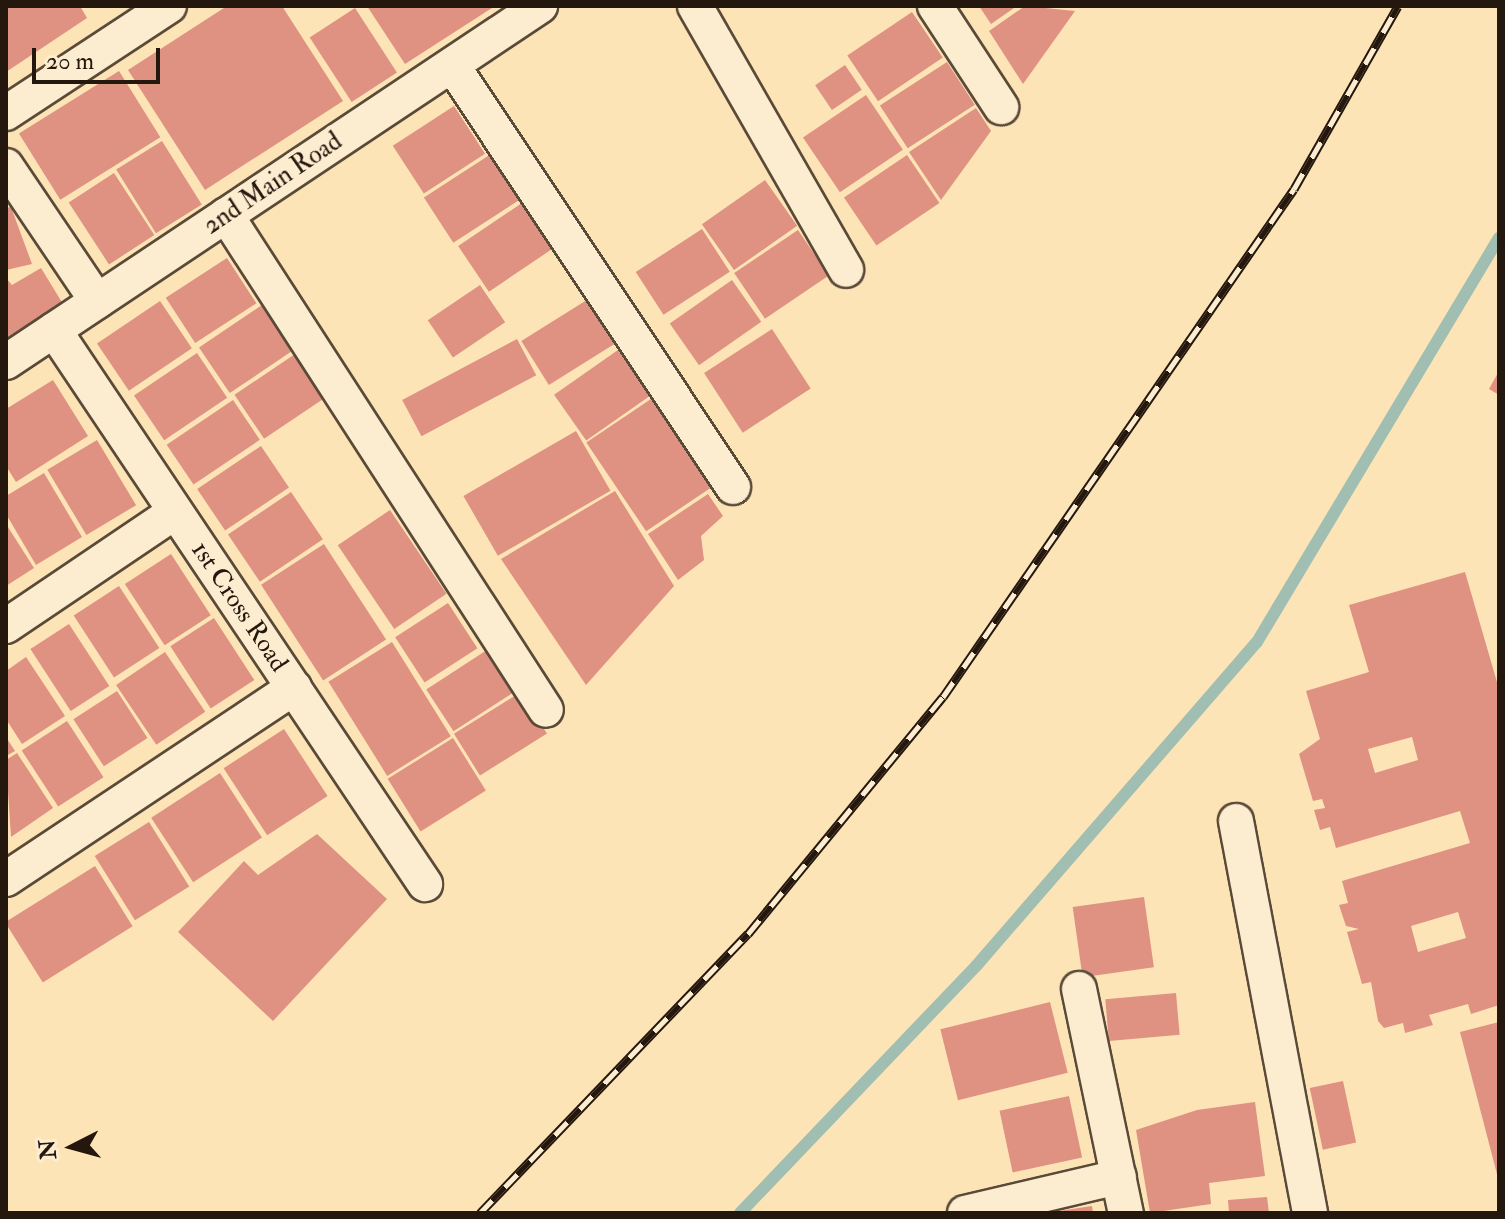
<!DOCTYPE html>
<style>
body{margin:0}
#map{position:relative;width:1505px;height:1219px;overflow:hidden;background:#fce4b6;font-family:"IM FELL Double Pica",serif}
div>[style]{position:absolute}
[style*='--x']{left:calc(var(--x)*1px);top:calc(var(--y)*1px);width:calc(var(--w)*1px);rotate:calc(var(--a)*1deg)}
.stream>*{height:12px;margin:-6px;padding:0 6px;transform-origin:6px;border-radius:6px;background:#a0beb2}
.building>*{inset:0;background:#df9182;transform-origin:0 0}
.roads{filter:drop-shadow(2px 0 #5a4a38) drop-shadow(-2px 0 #5a4a38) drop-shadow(0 2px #5a4a38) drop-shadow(0 -2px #5a4a38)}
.minor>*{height:34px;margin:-17px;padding:0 17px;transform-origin:17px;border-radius:17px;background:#fdedd0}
.rail>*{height:9px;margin-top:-4.5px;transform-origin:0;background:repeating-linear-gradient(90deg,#fdedd0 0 18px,#24170e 0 36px);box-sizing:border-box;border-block:2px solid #24170e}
span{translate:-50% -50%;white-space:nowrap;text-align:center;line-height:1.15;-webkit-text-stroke:8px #fdedd0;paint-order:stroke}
.street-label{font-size:26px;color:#24170e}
.frame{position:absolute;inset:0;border:8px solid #24170e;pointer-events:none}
.north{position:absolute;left:32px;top:1107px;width:80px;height:80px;-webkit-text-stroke:6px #fdedd0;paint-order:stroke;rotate:264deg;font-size:22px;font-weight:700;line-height:32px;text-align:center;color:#24170e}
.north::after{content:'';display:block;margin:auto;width:28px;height:36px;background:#24170e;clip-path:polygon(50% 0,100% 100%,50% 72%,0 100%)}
.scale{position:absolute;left:32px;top:48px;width:128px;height:36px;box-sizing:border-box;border:4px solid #24170e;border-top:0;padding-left:10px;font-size:24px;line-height:28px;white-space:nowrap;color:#24170e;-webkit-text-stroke:6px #fdedd0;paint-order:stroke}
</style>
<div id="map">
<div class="stream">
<i style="--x:740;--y:1213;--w:343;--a:-46.3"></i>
<i style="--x:977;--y:965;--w:427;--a:-49.1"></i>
<i style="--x:1257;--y:642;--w:471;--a:-59.1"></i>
</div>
<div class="building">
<i style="clip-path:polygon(6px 6px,80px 6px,87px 18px,6px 72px)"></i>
<i style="clip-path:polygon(227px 6px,282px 6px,343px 101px,205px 190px,128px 70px)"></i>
<i style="clip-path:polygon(367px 6px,495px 6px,405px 64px)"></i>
<i style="clip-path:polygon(979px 6px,1017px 6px,991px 24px)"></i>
<i style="clip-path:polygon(1025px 6px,1075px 11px,1023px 84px,989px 31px)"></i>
<i style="left:355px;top:8px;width:77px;height:54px;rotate:57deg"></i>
<i style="left:912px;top:12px;width:55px;height:78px;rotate:56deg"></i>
<i style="left:947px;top:62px;width:51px;height:80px;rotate:57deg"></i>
<i style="left:845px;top:65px;width:30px;height:36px;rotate:56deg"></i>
<i style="left:119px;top:71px;width:78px;height:118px;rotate:58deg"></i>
<i style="left:866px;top:95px;width:66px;height:76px;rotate:56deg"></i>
<i style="left:454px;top:106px;width:57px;height:73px;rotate:57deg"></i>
<i style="clip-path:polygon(976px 108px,991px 131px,941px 200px,909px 152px)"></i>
<i style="left:162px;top:141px;width:75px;height:54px;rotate:58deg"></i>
<i style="left:491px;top:154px;width:54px;height:80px;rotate:57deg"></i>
<i style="left:907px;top:155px;width:58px;height:76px;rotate:56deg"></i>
<i style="left:114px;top:173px;width:74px;height:54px;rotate:57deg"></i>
<i style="left:765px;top:180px;width:56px;height:77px;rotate:55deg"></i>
<i style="left:522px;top:203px;width:55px;height:77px;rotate:56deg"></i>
<i style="clip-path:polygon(11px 207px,32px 264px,6px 270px,6px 208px)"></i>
<i style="left:702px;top:229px;width:51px;height:79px;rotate:57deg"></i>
<i style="left:798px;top:230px;width:55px;height:77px;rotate:56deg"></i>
<i style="left:227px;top:258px;width:54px;height:73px;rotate:57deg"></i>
<i style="clip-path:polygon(41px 268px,63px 304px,6px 340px,6px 278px,12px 285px)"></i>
<i style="left:732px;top:280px;width:51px;height:76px;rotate:55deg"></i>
<i style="left:480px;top:285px;width:45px;height:63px;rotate:56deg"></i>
<i style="left:590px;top:298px;width:52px;height:81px;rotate:58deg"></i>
<i style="left:160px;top:301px;width:57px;height:76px;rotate:56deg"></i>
<i style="left:262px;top:305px;width:55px;height:76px;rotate:56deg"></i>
<i style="left:772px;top:329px;width:71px;height:81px;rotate:57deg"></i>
<i style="left:517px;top:339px;width:41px;height:130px;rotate:62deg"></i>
<i style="left:618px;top:350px;width:56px;height:78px;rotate:55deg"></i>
<i style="left:197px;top:353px;width:54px;height:76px;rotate:56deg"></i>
<i style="left:295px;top:354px;width:53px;height:73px;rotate:56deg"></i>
<i style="clip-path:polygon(1499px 371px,1499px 395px,1489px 389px)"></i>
<i style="clip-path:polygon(53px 380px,88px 436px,16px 482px,6px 466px,6px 409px)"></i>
<i style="left:651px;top:399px;width:107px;height:78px;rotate:56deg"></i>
<i style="left:233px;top:400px;width:48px;height:80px;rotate:56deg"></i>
<i style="left:576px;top:431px;width:69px;height:130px;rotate:60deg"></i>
<i style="left:97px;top:440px;width:76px;height:58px;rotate:59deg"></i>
<i style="left:261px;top:446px;width:50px;height:77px;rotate:56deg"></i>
<i style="clip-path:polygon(44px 473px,82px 537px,36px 565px,6px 514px,6px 496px)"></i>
<i style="clip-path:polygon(615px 491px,674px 586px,586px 685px,501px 559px)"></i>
<i style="left:291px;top:492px;width:57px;height:76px;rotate:56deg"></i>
<i style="clip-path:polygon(708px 494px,723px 516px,701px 536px,704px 560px,678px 580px,648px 534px)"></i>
<i style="left:390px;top:510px;width:101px;height:63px;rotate:56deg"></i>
<i style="clip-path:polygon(6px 524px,34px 568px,6px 586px)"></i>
<i style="left:324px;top:544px;width:114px;height:75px;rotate:57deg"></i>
<i style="left:171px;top:554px;width:73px;height:55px;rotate:57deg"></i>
<i style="clip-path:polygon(evenodd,1465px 572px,1499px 689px,1499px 1005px,1471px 1014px,1468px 1004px,1429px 1015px,1433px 1025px,1405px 1033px,1403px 1023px,1384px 1028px,1378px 1021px,1371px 982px,1362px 984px,1347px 932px,1359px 929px,1346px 926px,1339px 905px,1348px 903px,1342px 881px,1470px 843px,1460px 811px,1336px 848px,1330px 827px,1320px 830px,1314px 810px,1325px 808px,1322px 799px,1313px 801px,1299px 754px,1320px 739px,1306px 691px,1369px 672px,1349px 605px,1465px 572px,1412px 737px,1418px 760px,1375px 773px,1368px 749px,1412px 737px,1465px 572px,1458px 912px,1466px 938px,1418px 952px,1411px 926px,1458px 912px)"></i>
<i style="left:119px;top:586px;width:74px;height:54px;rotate:57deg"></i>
<i style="left:448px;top:603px;width:54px;height:63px;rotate:57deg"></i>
<i style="left:214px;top:618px;width:74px;height:52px;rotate:57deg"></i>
<i style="left:69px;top:624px;width:74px;height:46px;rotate:57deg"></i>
<i style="left:392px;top:642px;width:111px;height:75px;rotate:58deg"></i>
<i style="left:490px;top:648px;width:50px;height:76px;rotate:57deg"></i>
<i style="left:165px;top:652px;width:72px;height:59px;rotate:56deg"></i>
<i style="clip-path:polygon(26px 657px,65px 716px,22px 744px,6px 719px,6px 671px)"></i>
<i style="left:117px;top:691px;width:56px;height:52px;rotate:57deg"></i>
<i style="left:521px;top:692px;width:49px;height:79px;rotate:58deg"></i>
<i style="left:67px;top:721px;width:67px;height:54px;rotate:57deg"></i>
<i style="left:284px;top:729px;width:80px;height:72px;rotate:57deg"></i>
<i style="clip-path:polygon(6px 737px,15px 751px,6px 756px)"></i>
<i style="left:453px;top:738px;width:62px;height:77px;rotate:58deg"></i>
<i style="clip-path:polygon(17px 753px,53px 808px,11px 837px,6px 760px)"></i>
<i style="left:220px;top:773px;width:77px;height:82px;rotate:57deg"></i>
<i style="left:149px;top:822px;width:76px;height:64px;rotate:58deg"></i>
<i style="clip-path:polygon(317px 834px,387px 899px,273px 1021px,178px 932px,244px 861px,258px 875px)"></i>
<i style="left:95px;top:866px;width:71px;height:106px;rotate:58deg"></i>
<i style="left:1144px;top:897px;width:71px;height:72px;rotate:82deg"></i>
<i style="left:1176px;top:993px;width:42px;height:71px;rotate:85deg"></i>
<i style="left:1050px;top:1002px;width:73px;height:113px;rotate:76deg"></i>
<i style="clip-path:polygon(1499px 1022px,1499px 1178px,1498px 1178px,1460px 1032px)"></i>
<i style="left:1343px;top:1081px;width:63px;height:34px;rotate:78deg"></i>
<i style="left:1069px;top:1096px;width:63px;height:71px;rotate:78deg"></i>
<i style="clip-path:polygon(1255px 1102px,1265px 1176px,1209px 1183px,1211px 1204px,1150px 1213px,1136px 1130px,1197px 1110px)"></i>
<i style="clip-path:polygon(1267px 1197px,1269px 1213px,1229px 1213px,1228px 1200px)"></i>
<i style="clip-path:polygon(1092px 1206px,1093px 1213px,1060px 1213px,1059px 1211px)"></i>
</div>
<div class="roads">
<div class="minor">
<i style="--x:695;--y:6;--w:304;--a:60.2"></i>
<i style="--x:935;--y:6;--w:121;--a:56.8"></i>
<i style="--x:452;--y:65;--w:507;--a:56.34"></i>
<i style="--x:6;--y:113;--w:195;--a:-33.3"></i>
<i style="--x:6;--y:166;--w:163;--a:56"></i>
<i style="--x:226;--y:215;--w:589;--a:57.12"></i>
<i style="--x:54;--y:330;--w:667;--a:56.19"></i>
<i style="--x:6;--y:362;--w:642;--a:-33.69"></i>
<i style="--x:6;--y:626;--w:204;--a:-34"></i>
<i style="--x:1236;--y:821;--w:399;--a:79.3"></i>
<i style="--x:6;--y:879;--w:346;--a:-33.6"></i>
<i style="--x:1079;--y:989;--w:229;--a:78.2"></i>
<i style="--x:965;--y:1213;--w:158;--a:-13.2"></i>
</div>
</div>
<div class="rail">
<i style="--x:480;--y:1213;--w:387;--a:-46.2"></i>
<i style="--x:748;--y:934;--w:307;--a:-50.6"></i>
<i style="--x:943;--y:697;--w:617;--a:-55.36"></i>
<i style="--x:1294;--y:189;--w:210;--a:-60.4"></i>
</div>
<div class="street-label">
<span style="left:273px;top:184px;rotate:-34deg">2nd Main Road</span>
<span style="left:239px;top:607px;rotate:56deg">1st Cross Road</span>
</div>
<div class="frame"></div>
<div class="north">N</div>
<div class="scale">20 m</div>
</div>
